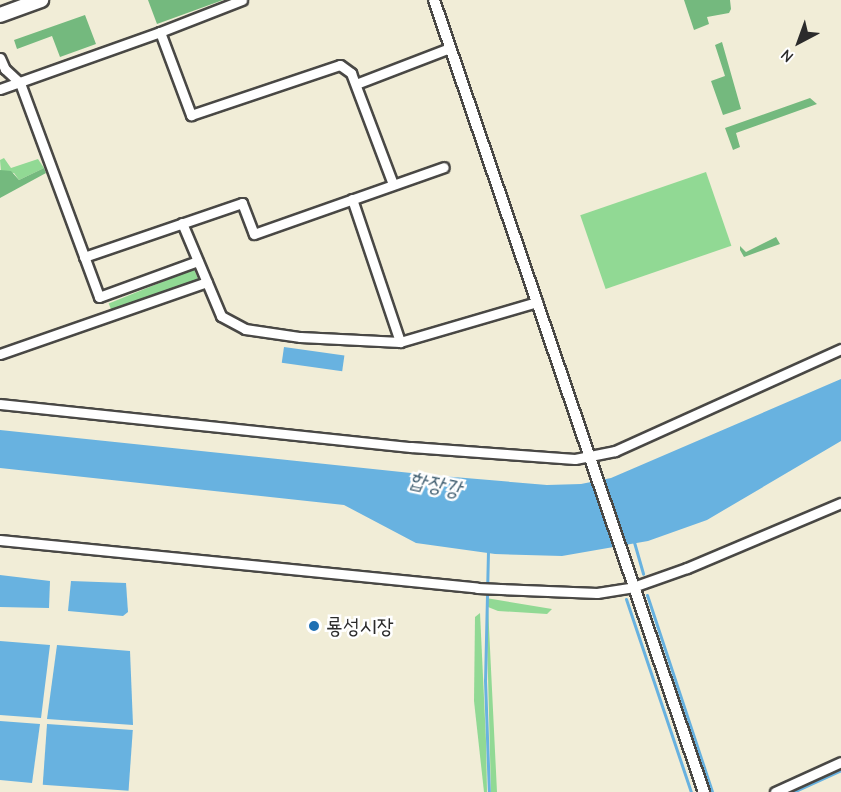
<!DOCTYPE html>
<meta charset="utf-8">
<style>
body{margin:0}
#map{position:relative;width:841px;height:792px;overflow:hidden;background:#f1edd7;font-family:"Comic Neue","Poor Story",sans-serif}
div>[style]{position:absolute}
[style*='--x']{left:calc(var(--x)*1px);top:calc(var(--y)*1px);width:calc(var(--w)*1px);rotate:calc(var(--a)*1deg)}
.green>*{inset:0;background:#91d994;transform-origin:0 0}
.forest>*{inset:0;background:#74b97e}
.water>*{inset:0;background:#68b2e0;transform-origin:0 0}
.stream>*{height:3px;margin:-1.5px;padding:0 1.5px;transform-origin:1.5px;border-radius:1.5px;background:#68b2e0}
.roads{filter:drop-shadow(2px 0 #494845) drop-shadow(-2px 0 #494845) drop-shadow(0 2px #494845) drop-shadow(0 -2px #494845)}
.minor>*{height:9px;margin:-4.5px;padding:0 4.5px;transform-origin:4.5px;border-radius:4.5px;background:#fff}
.tertiary>*{height:10px;margin:-5px;padding:0 5px;transform-origin:5px;border-radius:5px;background:#fff}
.primary>*{height:14px;margin:-7px;padding:0 7px;transform-origin:7px;border-radius:7px;background:#fff}
.dots>*{width:16px;height:16px;translate:-50% -50%;box-sizing:border-box;border:3px solid #fff;border-radius:50%}
span{translate:-50% -50%;white-space:nowrap;text-align:center;line-height:1.15;-webkit-text-stroke:5px #fff;paint-order:stroke}
.poi-label{font-size:21px;color:#2b2b2b}
.left{translate:0 -50%;text-align:left}
.water-label{font-size:22px;color:#436173;font-style:italic}
.north{position:absolute;left:769px;top:12px;width:60px;height:60px;-webkit-text-stroke:4px #fff;paint-order:stroke;rotate:221deg;font-size:16px;font-weight:700;line-height:24px;text-align:center;color:#2b2b2b}
.north::after{content:'';display:block;margin:auto;width:21px;height:27px;background:#2b2b2b;clip-path:polygon(50% 0,100% 100%,50% 72%,0 100%)}
</style>
<div id="map">
<div class="green">
<i style="clip-path:polygon(4px 158px,11px 168px,38px 159px,44px 168px,19px 180px,14px 173px,1px 172px,0 160px)"></i>
<i style="left:706px;top:172px;width:78px;height:133px;rotate:71deg"></i>
<i style="left:194px;top:269px;width:11px;height:92px;rotate:68deg"></i>
<i style="clip-path:polygon(486px 598px,552px 609px,547px 614px,498px 611px,488px 607px,497px 792px,491px 792px)"></i>
<i style="clip-path:polygon(480px 613px,486px 741px,487px 792px,484px 792px,474px 701px,475px 617px)"></i>
</div>
<div class="forest">
<i style="clip-path:polygon(148px 0,223px 0,157px 24px)"></i>
<i style="clip-path:polygon(684px 0,730px 0,731px 9px,729px 13px,707px 17px,709px 24px,694px 30px)"></i>
<i style="clip-path:polygon(85px 15px,96px 44px,60px 57px,52px 36px,17px 49px,14px 40px)"></i>
<i style="clip-path:polygon(722px 42px,741px 109px,723px 115px,711px 81px,725px 76px,715px 45px)"></i>
<i style="clip-path:polygon(810px 98px,817px 104px,736px 133px,740px 147px,733px 150px,725px 128px)"></i>
<i style="clip-path:polygon(44px 168px,46px 173px,0 198px,0 170px,11px 171px,19px 180px)"></i>
<i style="clip-path:polygon(776px 237px,780px 244px,744px 257px,740px 250px,740px 246px,746px 252px)"></i>
</div>
<div class="water">
<i style="left:284px;top:347px;width:61px;height:16px;rotate:8deg"></i>
<i style="clip-path:polygon(841px 379px,841px 441px,707px 520px,648px 541px,562px 556px,495px 554px,416px 543px,344px 505px,0 468px,0 430px,430px 475px,547px 485px,581px 484px,611px 478px)"></i>
<i style="clip-path:polygon(0 575px,50px 581px,49px 608px,0 607px)"></i>
<i style="clip-path:polygon(71px 581px,126px 583px,128px 612px,123px 616px,68px 611px)"></i>
<i style="clip-path:polygon(0 641px,50px 645px,41px 718px,0 715px)"></i>
<i style="clip-path:polygon(57px 645px,130px 651px,133px 725px,47px 719px)"></i>
<i style="clip-path:polygon(0 721px,40px 724px,32px 783px,0 780px)"></i>
<i style="left:47px;top:724px;width:86px;height:61px;rotate:4deg"></i>
</div>
<div class="stream">
<i style="--x:634;--y:542;--w:33;--a:74"></i>
<i style="--x:488;--y:551;--w:129;--a:91.3"></i>
<i style="--x:485;--y:680;--w:112;--a:88"></i>
<i style="--x:647;--y:595;--w:207;--a:71.7"></i>
<i style="--x:626;--y:599;--w:204;--a:71.4"></i>
<i style="--x:793;--y:792;--w:53;--a:-24.6"></i>
</div>
<div class="roads">
<div class="minor">
<i style="--x:160;--y:32;--w:88;--a:-21.3"></i>
<i style="--x:0;--y:58;--w:12;--a:66"></i>
<i style="--x:5;--y:69;--w:21;--a:43"></i>
<i style="--x:20;--y:83;--w:228;--a:69.7"></i>
<i style="--x:99;--y:297;--w:105;--a:-20"></i>
<i style="--x:356;--y:84;--w:101;--a:-21"></i>
<i style="--x:0;--y:89;--w:170;--a:-19.6"></i>
<i style="--x:160;--y:32;--w:89;--a:69.5"></i>
<i style="--x:191;--y:115;--w:157;--a:-18.6"></i>
<i style="--x:340;--y:65;--w:14;--a:36"></i>
<i style="--x:351;--y:73;--w:119;--a:69.3"></i>
<i style="--x:352;--y:199;--w:151;--a:71.4"></i>
<i style="--x:182;--y:223;--w:101;--a:67.2"></i>
<i style="--x:221;--y:316;--w:27;--a:28"></i>
<i style="--x:245;--y:329;--w:56;--a:8.3"></i>
<i style="--x:300;--y:337;--w:100;--a:2.9"></i>
<i style="--x:400;--y:342;--w:143;--a:-16.3"></i>
<i style="--x:84;--y:257;--w:167;--a:-18.9"></i>
<i style="--x:242;--y:203;--w:33;--a:69"></i>
<i style="--x:254;--y:234;--w:201;--a:-19.4"></i>
<i style="--x:0;--y:354;--w:219;--a:-19.2"></i>
<i style="--x:0;--y:404;--w:413;--a:6"></i>
<i style="--x:411;--y:447;--w:164;--a:4.2"></i>
<i style="--x:575;--y:459;--w:41;--a:-11.3"></i>
<i style="--x:615;--y:451;--w:248;--a:-24.3"></i>
<i style="--x:0;--y:540;--w:479;--a:5.7"></i>
<i style="--x:477;--y:588;--w:120;--a:2.4"></i>
<i style="--x:597;--y:593;--w:36;--a:-9"></i>
<i style="--x:633;--y:587;--w:57;--a:-19.4"></i>
<i style="--x:687;--y:568;--w:167;--a:-22.9"></i>
<i style="--x:775;--y:792;--w:72;--a:-24.4"></i>
</div>
<div class="tertiary">
<i style="--x:434;--y:0;--w:837;--a:71.18"></i>
</div>
<div class="primary">
<i style="--x:0;--y:15;--w:44;--a:-20.1"></i>
</div>
</div>
<div class="dots">
<i style="left:314px;top:626px;background:#1f6fb2"></i>
</div>
<div class="poi-label">
<span class="left" style="left:326px;top:626px">룡성시장</span>
</div>
<div class="water-label">
<span style="left:435px;top:485px;rotate:12deg">합장강</span>
</div>
<div class="north">N</div>
</div>
